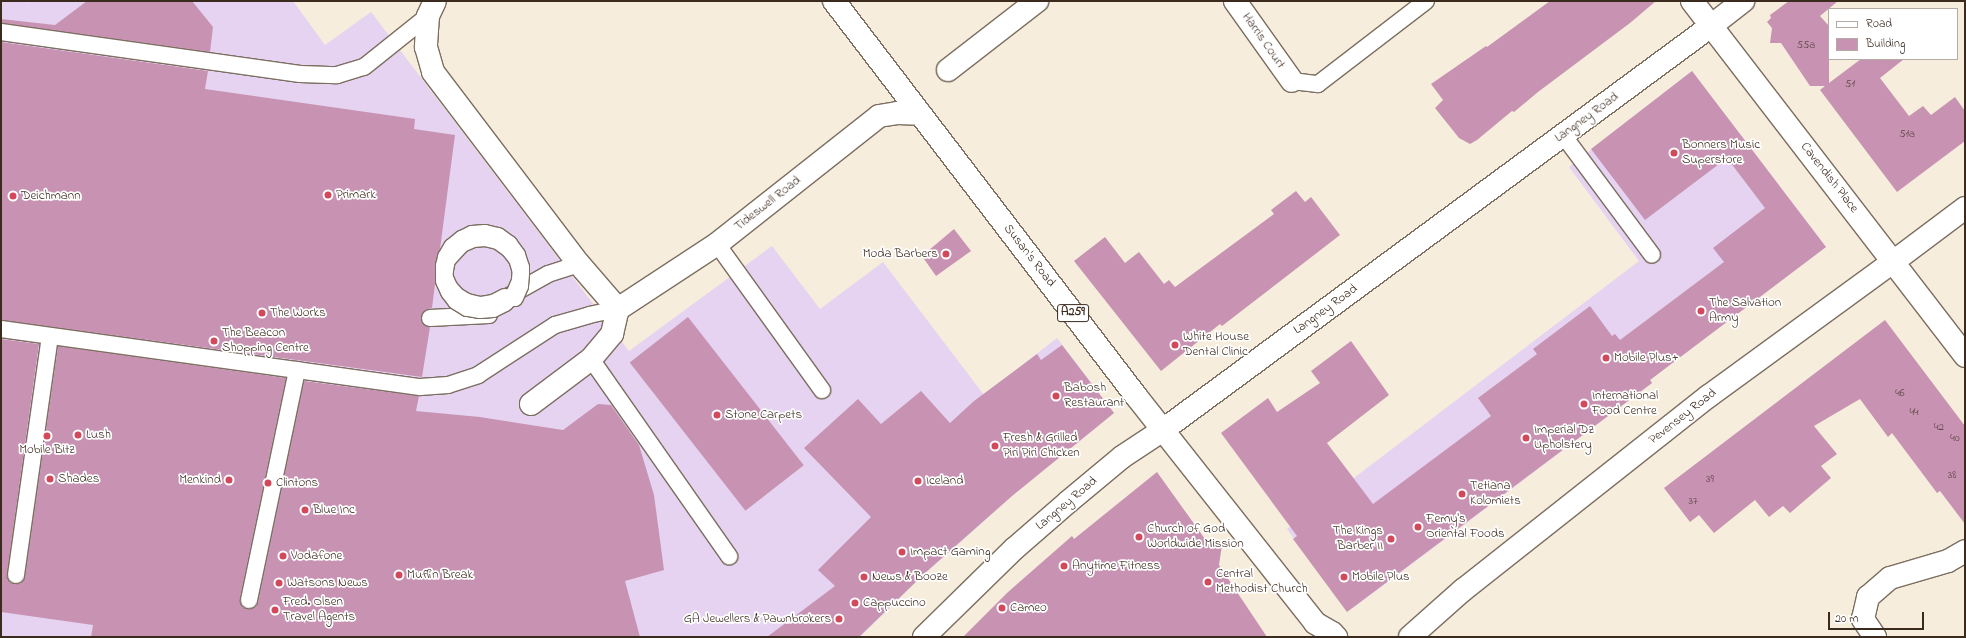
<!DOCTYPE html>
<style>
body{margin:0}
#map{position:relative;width:1966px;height:638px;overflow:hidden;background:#f6eddc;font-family:"Indie Flower",sans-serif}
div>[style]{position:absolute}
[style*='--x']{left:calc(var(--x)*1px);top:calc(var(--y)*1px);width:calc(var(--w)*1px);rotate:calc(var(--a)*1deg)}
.built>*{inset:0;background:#e5d3f1}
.building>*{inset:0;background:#c893b3;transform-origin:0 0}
.roads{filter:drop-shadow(1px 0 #7c6e60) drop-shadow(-1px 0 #7c6e60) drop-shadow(0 1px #7c6e60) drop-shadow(0 -1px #7c6e60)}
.service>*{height:16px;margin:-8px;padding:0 8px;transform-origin:8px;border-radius:8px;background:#fff}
.minor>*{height:22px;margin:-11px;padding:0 11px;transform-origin:11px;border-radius:11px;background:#fff}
.tertiary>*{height:22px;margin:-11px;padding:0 11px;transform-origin:11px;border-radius:11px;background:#fff}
.primary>*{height:22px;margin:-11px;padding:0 11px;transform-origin:11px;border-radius:11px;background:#fff}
.bridges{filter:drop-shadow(1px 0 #7c6e60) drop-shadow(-1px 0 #7c6e60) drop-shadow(0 1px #7c6e60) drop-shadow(0 -1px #7c6e60)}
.service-bridge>*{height:16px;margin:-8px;padding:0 8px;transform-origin:8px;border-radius:8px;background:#fff}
.dots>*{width:11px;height:11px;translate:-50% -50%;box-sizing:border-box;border:2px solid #fff;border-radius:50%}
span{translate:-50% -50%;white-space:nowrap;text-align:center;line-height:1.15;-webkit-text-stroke:3.5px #fff;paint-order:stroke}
.number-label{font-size:11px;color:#5e4443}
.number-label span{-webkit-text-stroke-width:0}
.shield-label span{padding:1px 3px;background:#fff;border:1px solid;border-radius:3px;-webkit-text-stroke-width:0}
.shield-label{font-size:12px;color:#3b2a1e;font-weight:700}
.street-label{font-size:13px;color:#3b2a1e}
.poi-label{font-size:13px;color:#3b2a1e}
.left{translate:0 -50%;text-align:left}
.right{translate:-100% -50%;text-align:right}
.frame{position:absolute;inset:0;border:2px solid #3b2a1e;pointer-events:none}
.legend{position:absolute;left:1828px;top:8px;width:130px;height:52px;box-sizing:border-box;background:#fff;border:1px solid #b1aaa5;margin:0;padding:5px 7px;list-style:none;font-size:12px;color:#3b2a1e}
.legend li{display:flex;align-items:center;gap:8px;height:20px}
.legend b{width:20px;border:1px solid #b1aaa5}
.scale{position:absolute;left:1828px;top:612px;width:96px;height:18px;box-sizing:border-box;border:2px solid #3b2a1e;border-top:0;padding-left:5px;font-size:12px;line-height:14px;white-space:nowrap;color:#3b2a1e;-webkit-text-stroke:3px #fff;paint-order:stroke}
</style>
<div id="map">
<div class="built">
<i style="clip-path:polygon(1px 1px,27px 1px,28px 3px,31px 1px,293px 1px,325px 45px,371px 12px,629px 351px,772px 246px,820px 309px,883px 262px,984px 395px,1057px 338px,1114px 413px,1012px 496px,927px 572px,925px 570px,918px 578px,919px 579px,860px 637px,1px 637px)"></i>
<i style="clip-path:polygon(1692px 71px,1826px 247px,1650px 380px,1652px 383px,1444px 540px,1353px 608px,1344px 608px,1287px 529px,1639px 261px,1569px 167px)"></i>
</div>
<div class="building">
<i style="clip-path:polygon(87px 1px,192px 1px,213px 27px,210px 52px,1px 23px,1px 19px,55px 25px)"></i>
<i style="clip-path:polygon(1550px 1px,1656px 1px,1630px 23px,1538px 92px,1514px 112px,1512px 111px,1477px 140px,1470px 144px,1459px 138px,1435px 108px,1443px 100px,1431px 84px,1486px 46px,1487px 47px)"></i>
<i style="clip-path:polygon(1789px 1px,1838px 1px,1820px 16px,1829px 26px,1829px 83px,1861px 59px,1904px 59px,1880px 78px,1909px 116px,1923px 106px,1931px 115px,1955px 97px,1965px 111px,1965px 141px,1897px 192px,1820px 90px,1825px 86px,1810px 86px,1781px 43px,1770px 43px,1772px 28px,1767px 22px,1771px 18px,1770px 15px)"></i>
<i style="clip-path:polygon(1px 42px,208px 71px,205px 89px,415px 119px,414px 129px,455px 135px,440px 249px,435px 264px,435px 284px,432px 308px,425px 310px,421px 318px,422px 323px,430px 327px,422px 377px,1px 320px)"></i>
<i style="clip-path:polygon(1692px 71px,1826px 247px,1650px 380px,1652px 383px,1347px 612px,1293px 539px,1297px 536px,1221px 433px,1268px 398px,1277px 412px,1320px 383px,1311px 371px,1351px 341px,1389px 395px,1327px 443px,1373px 504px,1491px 416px,1478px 398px,1537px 354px,1533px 349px,1590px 306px,1612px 336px,1615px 334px,1620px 340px,1724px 262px,1713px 248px,1765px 208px,1727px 158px,1645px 220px,1591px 149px)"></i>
<i style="clip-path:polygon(1296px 191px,1305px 202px,1311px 197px,1340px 235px,1222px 326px,1220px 324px,1161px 371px,1074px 261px,1105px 237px,1125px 263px,1139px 252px,1164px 284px,1169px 280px,1175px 287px,1274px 214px,1271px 210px)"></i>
<i style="clip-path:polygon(954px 229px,971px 251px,936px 276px,922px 256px)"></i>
<i style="left:688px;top:317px;width:188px;height:74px;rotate:52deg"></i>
<i style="clip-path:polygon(1885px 320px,1965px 426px,1965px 524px,1940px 491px,1937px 493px,1892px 433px,1888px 437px,1860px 399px,1814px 426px,1837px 454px,1821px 466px,1831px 478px,1790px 513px,1783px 506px,1769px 517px,1755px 500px,1714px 533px,1699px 515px,1690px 522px,1664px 488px)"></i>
<i style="clip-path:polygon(1px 339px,39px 344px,7px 574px,10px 583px,20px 584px,25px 576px,58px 346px,286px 378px,240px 598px,242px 607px,247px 609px,256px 607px,258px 602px,304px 381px,419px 396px,416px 411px,480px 417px,563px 430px,598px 404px,611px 405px,639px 445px,654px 495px,664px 570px,625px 581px,640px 637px,91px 637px,93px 625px,1px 612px)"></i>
<i style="clip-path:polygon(1062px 345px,1114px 413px,1012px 496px,926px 572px,859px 637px,767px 637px,835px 586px,818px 570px,871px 517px,804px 448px,858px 399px,881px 424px,921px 391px,950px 423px,974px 401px,1037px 354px,1041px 360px)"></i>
<i style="clip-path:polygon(1157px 472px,1210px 546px,1222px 545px,1219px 565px,1267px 637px,963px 637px,1007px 593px,1072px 536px,1074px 539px)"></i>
</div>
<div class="roads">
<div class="service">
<i style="--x:1;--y:32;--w:302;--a:8"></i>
<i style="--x:300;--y:74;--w:37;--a:2"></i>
<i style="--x:337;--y:75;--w:28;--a:-17"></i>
<i style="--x:364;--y:67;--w:82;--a:-38.6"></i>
<i style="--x:1292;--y:81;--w:26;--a:7"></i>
<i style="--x:1318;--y:84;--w:136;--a:-37.5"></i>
<i style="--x:1563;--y:135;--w:149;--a:53.4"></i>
<i style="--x:717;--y:244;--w:180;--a:54.3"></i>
<i style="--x:509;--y:296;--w:45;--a:-29.4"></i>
<i style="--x:548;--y:274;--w:33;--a:-18"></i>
<i style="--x:430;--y:318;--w:59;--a:-2.9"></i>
<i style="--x:1;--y:329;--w:423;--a:7.9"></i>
<i style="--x:420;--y:387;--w:28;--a:-4"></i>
<i style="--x:448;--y:385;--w:32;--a:-18"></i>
<i style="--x:478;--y:375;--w:92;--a:-33"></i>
<i style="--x:555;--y:325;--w:35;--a:-16"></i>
<i style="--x:589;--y:315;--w:30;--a:-12"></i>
<i style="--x:591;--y:359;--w:241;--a:55"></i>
<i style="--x:16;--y:575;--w:241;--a:-81.9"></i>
<i style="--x:249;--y:600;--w:235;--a:-78.2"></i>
</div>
<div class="minor">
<i style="--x:435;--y:1;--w:17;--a:115"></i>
<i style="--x:428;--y:16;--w:31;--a:94"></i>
<i style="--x:426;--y:47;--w:26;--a:74"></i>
<i style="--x:433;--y:72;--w:241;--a:52.8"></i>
<i style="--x:579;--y:264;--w:60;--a:49.1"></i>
<i style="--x:1235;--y:1;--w:98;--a:54.5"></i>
<i style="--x:1711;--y:26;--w:41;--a:-38"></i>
<i style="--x:948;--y:70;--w:113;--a:-37.8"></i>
<i style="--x:1893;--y:262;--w:90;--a:-36.9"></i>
<i style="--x:531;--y:404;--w:75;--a:-36.9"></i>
<i style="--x:591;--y:359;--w:33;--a:-50"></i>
<i style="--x:612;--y:334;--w:26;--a:-77"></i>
<i style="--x:618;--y:309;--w:118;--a:-33.3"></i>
<i style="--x:717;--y:244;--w:206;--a:-38.3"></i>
<i style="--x:879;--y:116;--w:18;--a:-9"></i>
<i style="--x:897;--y:113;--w:23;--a:2"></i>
<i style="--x:924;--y:637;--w:126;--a:-44.4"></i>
<i style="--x:1014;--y:549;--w:72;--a:-41"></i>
<i style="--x:1068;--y:502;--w:70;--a:-39.8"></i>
<i style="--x:1122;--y:457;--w:49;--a:-33.4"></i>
<i style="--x:1875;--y:637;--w:22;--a:-124"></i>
<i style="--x:1863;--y:619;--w:23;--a:-77"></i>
<i style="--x:1868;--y:597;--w:29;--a:-41"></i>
<i style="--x:1890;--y:578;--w:60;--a:-16.3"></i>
<i style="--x:1948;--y:561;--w:20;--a:-30"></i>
</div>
<div class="tertiary">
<i style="--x:1692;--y:1;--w:448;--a:52.4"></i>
<i style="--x:1163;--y:430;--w:681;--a:-36.4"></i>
<i style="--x:1410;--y:637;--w:71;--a:-41.6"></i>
<i style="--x:1463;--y:590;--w:313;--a:-38.3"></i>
<i style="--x:1709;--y:396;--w:228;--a:-36.1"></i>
</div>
<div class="primary">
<i style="--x:834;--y:1;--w:497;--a:52.6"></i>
<i style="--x:1136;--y:396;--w:289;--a:51.7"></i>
<i style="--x:1315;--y:623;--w:20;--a:30"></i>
<i style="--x:1332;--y:633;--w:6;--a:45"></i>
</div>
</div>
<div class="bridges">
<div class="service-bridge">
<i style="--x:505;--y:297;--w:13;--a:153"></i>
<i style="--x:493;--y:303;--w:13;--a:171"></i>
<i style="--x:480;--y:305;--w:13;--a:-167"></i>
<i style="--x:467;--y:302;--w:12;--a:-149"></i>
<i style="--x:457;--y:296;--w:12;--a:-132"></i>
<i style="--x:449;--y:287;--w:12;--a:-114"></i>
<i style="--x:444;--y:276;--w:10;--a:-90"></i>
<i style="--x:444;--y:266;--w:9;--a:-77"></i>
<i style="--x:446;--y:257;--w:12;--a:-59"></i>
<i style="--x:452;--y:247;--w:13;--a:-39"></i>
<i style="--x:462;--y:239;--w:11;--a:-27"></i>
<i style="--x:472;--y:234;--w:13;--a:-4"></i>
<i style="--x:485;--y:233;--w:13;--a:13"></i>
<i style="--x:498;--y:236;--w:14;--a:36"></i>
<i style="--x:509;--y:244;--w:14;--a:54"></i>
<i style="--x:517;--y:255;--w:13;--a:72"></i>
<i style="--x:521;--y:267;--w:14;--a:94"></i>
<i style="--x:520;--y:281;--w:13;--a:113"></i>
<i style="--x:515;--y:293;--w:14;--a:135"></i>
<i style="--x:505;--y:303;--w:13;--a:153"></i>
<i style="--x:493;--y:309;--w:13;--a:176"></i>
<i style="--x:480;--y:310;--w:13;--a:-171"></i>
<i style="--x:467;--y:308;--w:13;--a:-148"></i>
<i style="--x:456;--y:301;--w:11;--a:-128"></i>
<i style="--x:449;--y:292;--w:12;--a:-114"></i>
<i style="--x:444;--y:281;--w:11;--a:-85"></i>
<i style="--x:445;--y:270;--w:10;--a:-79"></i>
<i style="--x:447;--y:260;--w:22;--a:-47"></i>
<i style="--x:462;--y:244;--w:12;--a:-24"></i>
<i style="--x:473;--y:239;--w:12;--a:-5"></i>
<i style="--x:485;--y:238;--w:13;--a:13"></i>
<i style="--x:498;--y:241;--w:14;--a:36"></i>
<i style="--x:509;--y:249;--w:13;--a:51"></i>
<i style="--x:517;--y:259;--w:14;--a:73"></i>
<i style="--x:521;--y:272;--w:14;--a:94"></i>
<i style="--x:520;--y:286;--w:13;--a:113"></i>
</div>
</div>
<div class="dots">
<i style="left:1674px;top:153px;background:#d1495b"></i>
<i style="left:328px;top:195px;background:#d1495b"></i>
<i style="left:13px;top:196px;background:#d1495b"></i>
<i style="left:946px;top:254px;background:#d1495b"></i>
<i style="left:1701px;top:311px;background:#d1495b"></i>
<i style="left:262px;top:313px;background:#d1495b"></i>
<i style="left:214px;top:341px;background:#d1495b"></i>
<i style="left:1175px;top:345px;background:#d1495b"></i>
<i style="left:1606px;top:358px;background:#d1495b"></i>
<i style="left:1056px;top:396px;background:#d1495b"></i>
<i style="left:1584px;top:404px;background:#d1495b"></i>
<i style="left:717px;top:415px;background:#d1495b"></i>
<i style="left:78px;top:435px;background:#d1495b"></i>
<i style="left:47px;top:436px;background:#d1495b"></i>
<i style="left:1526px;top:438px;background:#d1495b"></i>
<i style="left:995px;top:446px;background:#d1495b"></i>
<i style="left:50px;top:479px;background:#d1495b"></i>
<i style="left:229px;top:480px;background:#d1495b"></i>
<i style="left:918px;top:481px;background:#d1495b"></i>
<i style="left:268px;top:483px;background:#d1495b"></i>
<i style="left:1462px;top:494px;background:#d1495b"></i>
<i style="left:305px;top:510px;background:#d1495b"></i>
<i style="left:1418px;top:527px;background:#d1495b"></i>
<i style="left:1139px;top:537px;background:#d1495b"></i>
<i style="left:1391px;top:539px;background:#d1495b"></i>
<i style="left:902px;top:552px;background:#d1495b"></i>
<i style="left:283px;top:556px;background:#d1495b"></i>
<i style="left:1064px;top:566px;background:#d1495b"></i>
<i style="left:399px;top:575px;background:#d1495b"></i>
<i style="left:864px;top:577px;background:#d1495b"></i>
<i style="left:1344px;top:577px;background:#d1495b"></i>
<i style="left:1208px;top:582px;background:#d1495b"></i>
<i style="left:279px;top:583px;background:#d1495b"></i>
<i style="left:855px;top:603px;background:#d1495b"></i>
<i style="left:1002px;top:608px;background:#d1495b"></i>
<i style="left:275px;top:610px;background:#d1495b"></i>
<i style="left:839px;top:619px;background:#d1495b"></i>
</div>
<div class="number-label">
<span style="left:1806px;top:45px">55a</span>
<span style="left:1850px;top:84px">51</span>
<span style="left:1907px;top:134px">51a</span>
<span style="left:1900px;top:393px">46</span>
<span style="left:1914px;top:412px">44</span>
<span style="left:1939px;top:427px">42</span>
<span style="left:1955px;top:438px">40</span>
<span style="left:1952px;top:475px">38</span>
<span style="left:1710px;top:479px">39</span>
<span style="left:1693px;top:501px">37</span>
</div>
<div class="shield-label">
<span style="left:1073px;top:313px">A259</span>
</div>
<div class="street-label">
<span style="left:1263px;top:41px;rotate:55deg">Harris Court</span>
<span style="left:1587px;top:118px;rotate:-36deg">Langney Road</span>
<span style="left:1829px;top:178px;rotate:52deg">Cavendish Place</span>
<span style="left:768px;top:204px;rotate:-38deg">Tideswell Road</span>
<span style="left:1029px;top:256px;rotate:52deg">Susan's Road</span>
<span style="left:1326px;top:310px;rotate:-36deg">Langney Road</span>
<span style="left:1683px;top:417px;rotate:-38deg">Pevensey Road</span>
<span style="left:1067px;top:504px;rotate:-40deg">Langney Road</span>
</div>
<div class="poi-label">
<span class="left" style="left:1682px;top:153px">Bonners Music<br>Superstore</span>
<span class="left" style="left:336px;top:195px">Primark</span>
<span class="left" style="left:21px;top:196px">Deichmann</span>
<span class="right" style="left:938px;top:254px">Moda Barbers</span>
<span class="left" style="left:1709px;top:311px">The Salvation<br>Army</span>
<span class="left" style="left:270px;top:313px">The Works</span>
<span class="left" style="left:222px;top:341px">The Beacon<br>Shopping Centre</span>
<span class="left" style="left:1183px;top:345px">White House<br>Dental Clinic</span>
<span class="left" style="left:1614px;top:358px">Mobile Plus+</span>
<span class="left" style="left:1064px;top:396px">Babosh<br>Restaurant</span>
<span class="left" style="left:1592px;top:404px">International<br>Food Centre</span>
<span class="left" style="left:725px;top:415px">Stone Carpets</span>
<span class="left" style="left:1534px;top:438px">Imperial Dz<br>Upholstery</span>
<span class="left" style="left:86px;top:435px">Lush</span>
<span class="left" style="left:1003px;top:446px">Fresh &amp; Grilled<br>Piri Piri Chicken</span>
<span style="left:47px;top:450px">Mobile Bitz</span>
<span class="left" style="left:58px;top:479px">Shades</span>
<span class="right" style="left:221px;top:480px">Menkind</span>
<span class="left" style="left:926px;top:481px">Iceland</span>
<span class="left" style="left:276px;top:483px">Clintons</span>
<span class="left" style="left:1470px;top:494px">Tetiana<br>Kolomiets</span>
<span class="left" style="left:313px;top:510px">Blue Inc</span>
<span class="left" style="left:1426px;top:527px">Femy's<br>Oriental Foods</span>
<span class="left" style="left:1147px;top:537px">Church of God<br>Worldwide Mission</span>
<span class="right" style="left:1383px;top:539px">The Kings<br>Barber II</span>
<span class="left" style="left:910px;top:552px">Impact Gaming</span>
<span class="left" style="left:291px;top:556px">Vodafone</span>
<span class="left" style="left:1072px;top:566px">Anytime Fitness</span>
<span class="left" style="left:407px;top:575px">Muffin Break</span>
<span class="left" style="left:1216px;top:582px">Central<br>Methodist Church</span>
<span class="left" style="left:872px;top:577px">News &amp; Booze</span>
<span class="left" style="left:1352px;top:577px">Mobile Plus</span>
<span class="left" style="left:287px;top:583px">Watsons News</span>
<span class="left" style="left:283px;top:610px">Fred. Olsen<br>Travel Agents</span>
<span class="left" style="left:863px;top:603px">Cappuccino</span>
<span class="left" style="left:1010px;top:608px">Cameo</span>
<span class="right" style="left:831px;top:619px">GA Jewellers &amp; Pawnbrokers</span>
</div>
<div class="frame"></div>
<ul class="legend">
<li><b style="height:5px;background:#fff"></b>Road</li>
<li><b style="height:11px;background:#c893b3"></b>Building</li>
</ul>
<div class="scale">20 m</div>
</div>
